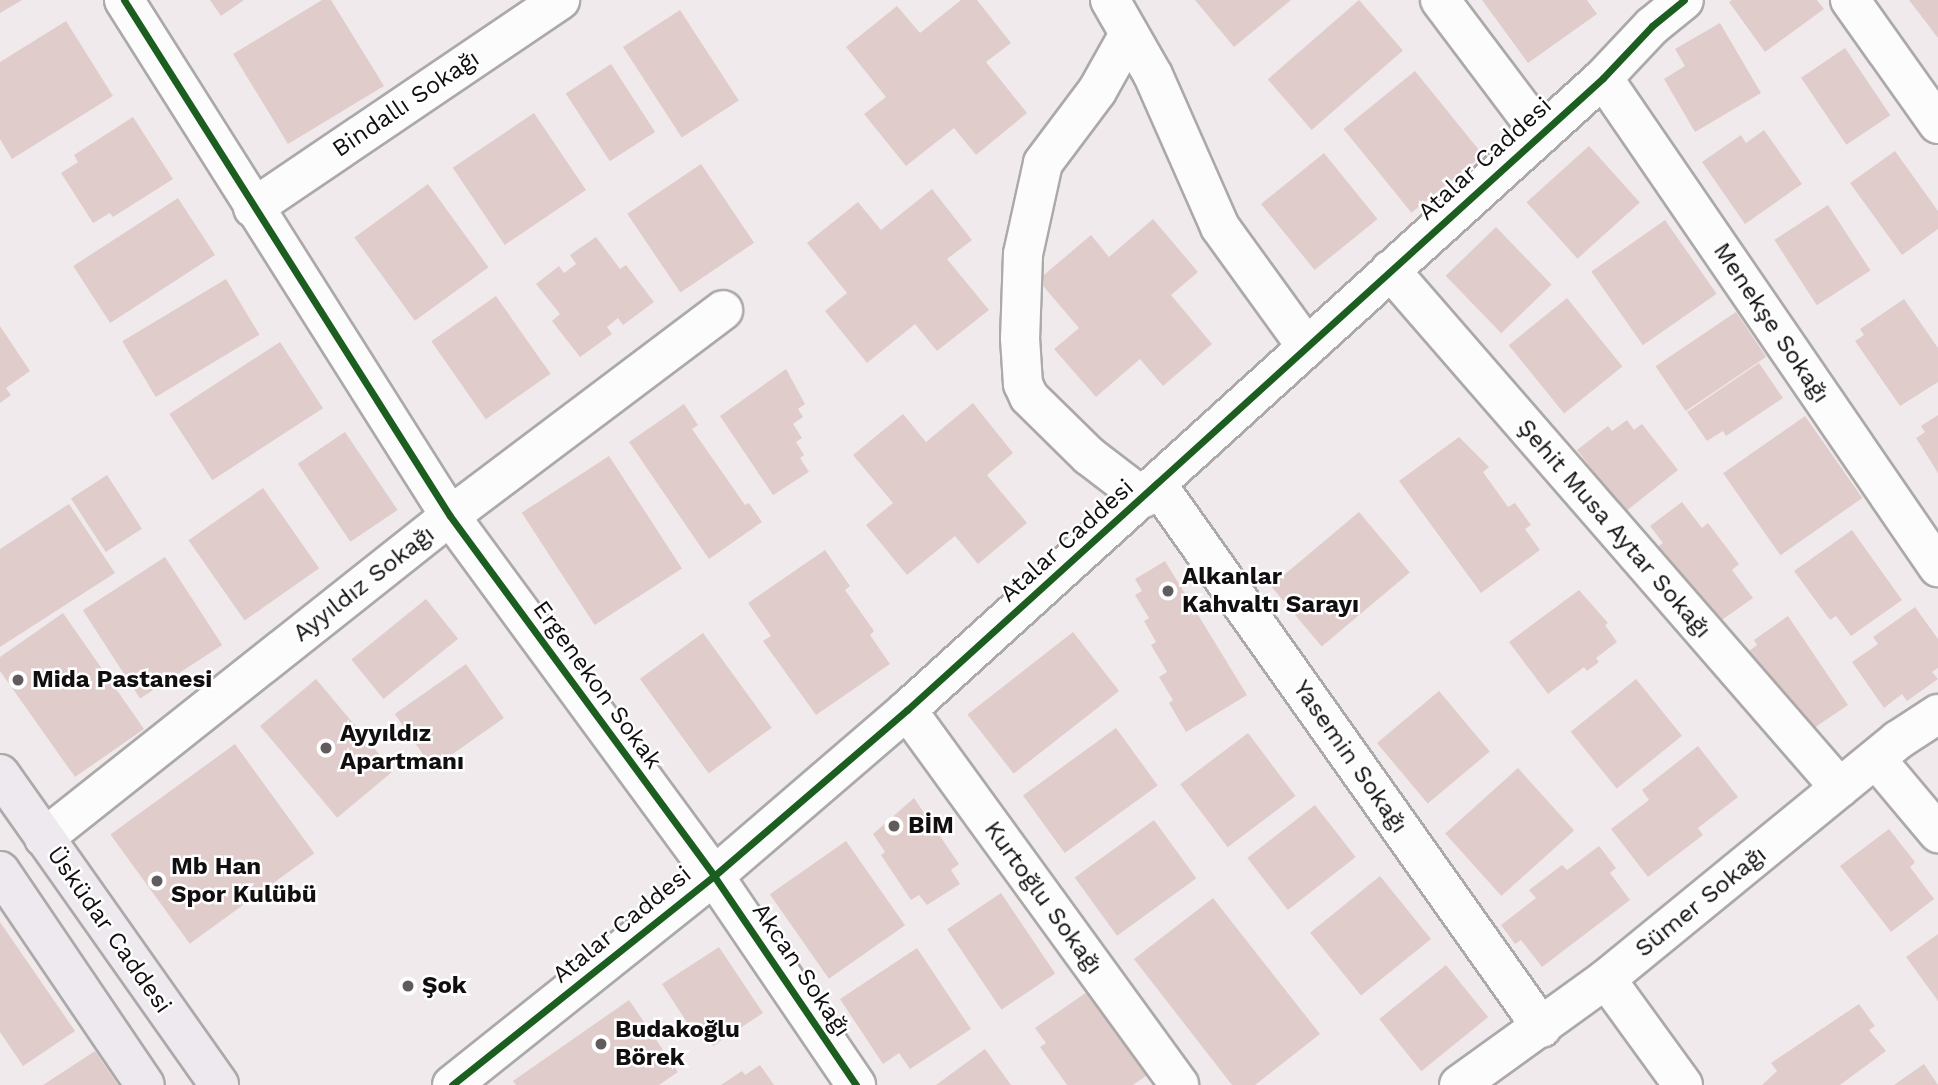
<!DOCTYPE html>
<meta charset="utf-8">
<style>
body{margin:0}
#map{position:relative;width:1938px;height:1085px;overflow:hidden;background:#f0eaec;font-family:"Work Sans",sans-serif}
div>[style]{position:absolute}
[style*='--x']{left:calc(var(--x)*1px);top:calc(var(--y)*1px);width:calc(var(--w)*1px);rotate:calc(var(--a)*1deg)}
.building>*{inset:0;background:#e0cdcb;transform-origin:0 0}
.roads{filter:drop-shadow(2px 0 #aca9a9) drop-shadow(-2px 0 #aca9a9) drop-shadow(0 2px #aca9a9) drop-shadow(0 -2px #aca9a9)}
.minor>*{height:38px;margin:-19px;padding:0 19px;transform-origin:19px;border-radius:19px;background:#fdfcfc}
.major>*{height:38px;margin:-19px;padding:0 19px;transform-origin:19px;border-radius:19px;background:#eee8ef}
.cycleway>*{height:7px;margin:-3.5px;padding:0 3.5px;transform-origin:3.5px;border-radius:3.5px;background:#1b5e20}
.dots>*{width:19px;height:19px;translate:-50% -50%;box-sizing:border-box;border:4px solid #fff;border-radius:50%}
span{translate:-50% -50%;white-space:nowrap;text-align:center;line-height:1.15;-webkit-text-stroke:5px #fff;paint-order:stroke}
.street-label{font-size:24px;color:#120f10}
.poi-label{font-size:24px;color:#120f10;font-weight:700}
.left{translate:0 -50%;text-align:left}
</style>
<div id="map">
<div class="building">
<i style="clip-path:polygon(0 0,22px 0,0 13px)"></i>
<i style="clip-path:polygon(210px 0,244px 0,221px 16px)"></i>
<i style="clip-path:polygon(322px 0,331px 0,384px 86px,288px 144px,233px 54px)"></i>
<i style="clip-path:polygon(961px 0,977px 0,1011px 43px,986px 62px,1027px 113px,976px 155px,954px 128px,906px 166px,864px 114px,886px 97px,846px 47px,897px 6px,920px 33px)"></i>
<i style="clip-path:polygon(1195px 0,1291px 0,1234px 47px)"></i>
<i style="left:1359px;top:0;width:67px;height:121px;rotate:49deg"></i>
<i style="clip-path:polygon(1482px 0,1587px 0,1597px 14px,1528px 63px)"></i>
<i style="clip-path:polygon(1732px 0,1817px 0,1824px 9px,1765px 52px,1729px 2px)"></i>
<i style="clip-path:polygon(1909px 0,1938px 0,1938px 38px)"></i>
<i style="left:680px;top:10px;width:108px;height:68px;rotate:57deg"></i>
<i style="clip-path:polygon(66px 21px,113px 96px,12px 159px,0 139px,0 62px)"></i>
<i style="clip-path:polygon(1720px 23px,1761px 93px,1695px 132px,1664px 79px,1685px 66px,1675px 49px)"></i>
<i style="left:1845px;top:48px;width:81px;height:53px;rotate:56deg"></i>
<i style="left:611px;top:64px;width:81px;height:54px;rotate:57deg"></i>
<i style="left:1415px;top:71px;width:108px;height:92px;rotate:51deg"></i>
<i style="left:534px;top:113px;width:93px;height:98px;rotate:56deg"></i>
<i style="clip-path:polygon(133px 117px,173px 179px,113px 217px,110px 213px,93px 223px,61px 173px,78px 162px,74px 155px)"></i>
<i style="clip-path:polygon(1764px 130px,1802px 184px,1745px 224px,1702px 162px,1741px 135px,1746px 143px)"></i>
<i style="left:1589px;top:146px;width:76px;height:84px;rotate:48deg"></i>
<i style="clip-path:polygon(1895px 151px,1938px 211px,1938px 229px,1902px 255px,1850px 183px)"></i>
<i style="left:1324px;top:153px;width:85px;height:81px;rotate:51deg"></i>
<i style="left:701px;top:164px;width:95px;height:89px;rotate:56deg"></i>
<i style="left:428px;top:184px;width:103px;height:91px;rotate:54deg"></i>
<i style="clip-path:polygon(932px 189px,972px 240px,947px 259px,989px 310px,937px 351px,915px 324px,867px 363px,825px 311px,847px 293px,807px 243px,858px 202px,881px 230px)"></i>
<i style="left:178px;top:198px;width:68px;height:125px;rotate:57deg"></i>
<i style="left:1828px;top:205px;width:78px;height:64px;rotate:57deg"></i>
<i style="clip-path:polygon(1153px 219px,1198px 272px,1171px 295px,1212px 344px,1163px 386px,1140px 359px,1096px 397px,1054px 349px,1079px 328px,1038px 280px,1091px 235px,1109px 257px)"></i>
<i style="left:1665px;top:220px;width:90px;height:90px;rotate:55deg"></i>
<i style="left:1496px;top:227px;width:80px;height:70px;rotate:46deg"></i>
<i style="clip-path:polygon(596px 237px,620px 269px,626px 265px,654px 302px,623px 325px,618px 318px,607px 327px,612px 334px,580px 357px,552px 321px,560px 314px,536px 284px,559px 266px,564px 273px,576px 264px,570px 255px)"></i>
<i style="left:226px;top:279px;width:65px;height:121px;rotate:59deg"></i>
<i style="left:496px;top:296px;width:95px;height:79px;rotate:55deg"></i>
<i style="left:1567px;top:298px;width:88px;height:75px;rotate:51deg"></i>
<i style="clip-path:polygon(1904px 299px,1938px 348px,1938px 382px,1900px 406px,1855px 341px,1864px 335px,1860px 329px)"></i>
<i style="left:1736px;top:312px;width:54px;height:97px;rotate:56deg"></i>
<i style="clip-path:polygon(0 326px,30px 371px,6px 388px,11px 395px,0 403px)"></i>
<i style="left:280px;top:342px;width:79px;height:132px;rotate:57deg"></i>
<i style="clip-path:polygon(1759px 363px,1783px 398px,1726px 436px,1723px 431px,1707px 441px,1687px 412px)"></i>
<i style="clip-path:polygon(786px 369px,805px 404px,798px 409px,803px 417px,793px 424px,802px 438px,796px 442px,804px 455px,800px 458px,809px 472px,773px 495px,720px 416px)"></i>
<i style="clip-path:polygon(973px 403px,1013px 453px,987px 475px,1027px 523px,978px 564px,955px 536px,907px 575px,866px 525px,893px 503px,853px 455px,903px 414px,926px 442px)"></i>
<i style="clip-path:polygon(684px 404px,698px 425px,692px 429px,745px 505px,749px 503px,762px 522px,709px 559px,629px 442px)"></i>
<i style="clip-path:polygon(1938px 415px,1938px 473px,1916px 438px,1925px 432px,1921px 426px)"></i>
<i style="left:1805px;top:416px;width:100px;height:100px;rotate:55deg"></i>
<i style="clip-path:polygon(1627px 420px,1634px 430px,1642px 424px,1678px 470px,1625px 512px,1577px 450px,1608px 426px,1612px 431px)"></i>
<i style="left:345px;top:432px;width:94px;height:57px;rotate:56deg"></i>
<i style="clip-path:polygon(1459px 437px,1489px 467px,1483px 472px,1508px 507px,1515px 503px,1531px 525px,1525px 529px,1540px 550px,1481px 593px,1399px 481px)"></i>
<i style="left:609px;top:456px;width:134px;height:104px;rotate:57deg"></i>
<i style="left:107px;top:475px;width:64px;height:43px;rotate:57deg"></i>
<i style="left:263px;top:488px;width:98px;height:91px;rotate:55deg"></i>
<i style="clip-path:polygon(1682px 502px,1702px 528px,1708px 523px,1739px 564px,1732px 570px,1753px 598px,1719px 622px,1704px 601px,1698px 605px,1656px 548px,1663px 543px,1650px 526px)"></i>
<i style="clip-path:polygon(69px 504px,115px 573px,0 647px,0 549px)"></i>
<i style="left:1359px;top:512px;width:79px;height:115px;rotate:50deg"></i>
<i style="clip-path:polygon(1852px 530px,1902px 600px,1851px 636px,1836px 616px,1830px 620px,1794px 571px)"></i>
<i style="clip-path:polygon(825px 550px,850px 586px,845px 590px,874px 631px,870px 635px,890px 664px,816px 715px,763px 641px,771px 636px,748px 603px)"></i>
<i style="left:165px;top:557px;width:105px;height:98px;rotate:57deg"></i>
<i style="clip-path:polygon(1165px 561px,1247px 695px,1186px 732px,1169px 703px,1173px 700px,1159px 677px,1167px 672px,1151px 645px,1156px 642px,1144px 621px,1149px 618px,1135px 595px,1142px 591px,1135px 579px)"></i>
<i style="clip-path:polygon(1579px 590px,1608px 623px,1605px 625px,1617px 642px,1596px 658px,1599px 662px,1587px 671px,1584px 667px,1548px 694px,1509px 642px)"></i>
<i style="left:426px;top:599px;width:51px;height:96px;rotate:51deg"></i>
<i style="clip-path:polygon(1915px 607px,1938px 639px,1938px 668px,1932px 672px,1938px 679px,1907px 701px,1902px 694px,1884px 708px,1852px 662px,1878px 644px,1873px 637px)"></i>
<i style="clip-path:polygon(63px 613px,144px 729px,75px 777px,0 671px,0 657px)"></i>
<i style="clip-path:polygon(1788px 616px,1848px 705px,1814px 728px,1804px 713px,1795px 719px,1749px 651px,1757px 645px,1754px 640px)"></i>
<i style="left:1073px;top:632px;width:75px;height:134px;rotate:52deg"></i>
<i style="left:703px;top:633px;width:117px;height:78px;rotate:54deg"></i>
<i style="left:466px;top:664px;width:66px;height:87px;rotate:55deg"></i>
<i style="left:316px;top:679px;width:120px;height:73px;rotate:50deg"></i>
<i style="left:1636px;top:679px;width:73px;height:84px;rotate:51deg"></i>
<i style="left:1439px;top:691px;width:79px;height:81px;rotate:50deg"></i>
<i style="left:1116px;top:728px;width:71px;height:115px;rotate:54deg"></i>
<i style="left:1248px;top:733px;width:79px;height:85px;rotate:53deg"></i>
<i style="left:235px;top:744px;width:135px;height:154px;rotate:54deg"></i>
<i style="clip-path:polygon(1698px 746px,1738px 797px,1698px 828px,1703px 835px,1648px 877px,1611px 829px,1649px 800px,1642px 790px)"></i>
<i style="left:1518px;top:768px;width:84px;height:98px;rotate:48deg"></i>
<i style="clip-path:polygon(914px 798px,959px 864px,951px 870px,960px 884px,927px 905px,919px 895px,911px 900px,881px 855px,885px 852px,873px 834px)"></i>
<i style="left:1315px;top:805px;width:66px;height:86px;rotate:52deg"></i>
<i style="left:1154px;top:820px;width:72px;height:98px;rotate:54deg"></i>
<i style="clip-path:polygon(1889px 829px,1915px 862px,1910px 867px,1934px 899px,1891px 932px,1840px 866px)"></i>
<i style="left:846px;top:841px;width:103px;height:93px;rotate:55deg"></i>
<i style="clip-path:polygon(1599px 846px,1616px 868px,1610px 873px,1630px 900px,1542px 967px,1521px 940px,1515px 944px,1501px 925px,1536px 898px,1529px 890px,1562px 865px,1567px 870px)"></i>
<i style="left:1380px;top:876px;width:81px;height:90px;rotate:51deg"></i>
<i style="left:1001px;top:893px;width:97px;height:65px;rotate:56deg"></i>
<i style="clip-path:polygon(1213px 898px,1320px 1034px,1255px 1085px,1232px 1085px,1134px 959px)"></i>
<i style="clip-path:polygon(0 922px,75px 1031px,23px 1066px,0 1032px)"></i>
<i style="clip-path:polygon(1938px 934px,1938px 1001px,1906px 957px)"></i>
<i style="clip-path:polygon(719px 947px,763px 1013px,713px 1046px,701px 1028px,694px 1033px,662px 984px)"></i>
<i style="clip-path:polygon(917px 948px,971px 1029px,910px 1069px,899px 1053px,883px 1064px,840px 999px)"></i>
<i style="left:1446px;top:965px;width:67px;height:86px;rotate:51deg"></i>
<i style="clip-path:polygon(1097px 985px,1156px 1069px,1133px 1085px,1067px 1085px,1040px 1047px,1046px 1043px,1035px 1028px)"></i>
<i style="clip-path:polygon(629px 1000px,678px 1072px,659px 1085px,516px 1085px,513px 1081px)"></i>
<i style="clip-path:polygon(1859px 1004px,1875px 1026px,1869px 1030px,1886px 1051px,1840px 1085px,1762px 1085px,1777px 1071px,1771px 1063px)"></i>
<i style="clip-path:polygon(985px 1049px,1011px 1085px,936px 1085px)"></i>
<i style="clip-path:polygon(95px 1051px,118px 1085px,43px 1085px)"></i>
<i style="clip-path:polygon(1924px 1064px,1938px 1085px,1894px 1085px)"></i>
<i style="clip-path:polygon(760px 1065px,774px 1085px,721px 1085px,742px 1071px,745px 1075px)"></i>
</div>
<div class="roads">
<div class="minor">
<i style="--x:124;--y:0;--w:610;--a:57.72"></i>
<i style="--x:450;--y:516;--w:446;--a:53.7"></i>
<i style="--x:714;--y:876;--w:253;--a:55.8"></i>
<i style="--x:1110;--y:0;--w:86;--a:60.2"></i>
<i style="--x:1153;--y:75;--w:166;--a:66.2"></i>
<i style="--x:1220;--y:227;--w:148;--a:54.1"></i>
<i style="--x:1440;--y:0;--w:168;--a:53"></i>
<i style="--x:1850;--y:0;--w:152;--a:54.6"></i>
<i style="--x:1129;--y:34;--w:65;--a:119.3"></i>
<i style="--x:1097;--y:91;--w:90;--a:126.9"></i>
<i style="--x:1043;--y:163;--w:93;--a:102.4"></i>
<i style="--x:1023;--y:254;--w:84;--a:92"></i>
<i style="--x:1020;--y:338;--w:46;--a:86.3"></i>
<i style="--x:1023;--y:384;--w:14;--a:65"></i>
<i style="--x:1029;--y:397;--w:84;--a:44.5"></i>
<i style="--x:1089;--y:456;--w:69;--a:37.4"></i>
<i style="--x:1603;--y:78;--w:593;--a:55.59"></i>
<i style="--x:253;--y:208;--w:371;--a:-34.1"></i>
<i style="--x:1390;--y:270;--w:686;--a:49.02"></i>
<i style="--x:1158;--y:486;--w:664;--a:54.68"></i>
<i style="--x:907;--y:710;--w:463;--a:54"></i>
<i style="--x:1876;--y:759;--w:97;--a:50"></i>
<i style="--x:44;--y:838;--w:518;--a:-38.42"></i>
<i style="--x:450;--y:516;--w:342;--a:-37"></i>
<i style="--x:1606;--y:979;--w:131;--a:54"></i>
<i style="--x:452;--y:1085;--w:335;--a:-38.6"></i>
<i style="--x:714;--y:876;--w:255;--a:-40.7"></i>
<i style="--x:907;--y:710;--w:940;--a:-42.24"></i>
<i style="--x:1603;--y:78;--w:71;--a:-46.7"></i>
<i style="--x:1652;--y:26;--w:41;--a:-39.1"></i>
<i style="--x:1459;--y:1085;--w:181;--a:-35.8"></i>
<i style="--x:1606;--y:979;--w:377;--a:-39.3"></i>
<i style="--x:1898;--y:740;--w:48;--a:-33"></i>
</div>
<div class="major">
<i style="--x:0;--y:774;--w:380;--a:54.8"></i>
<i style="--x:0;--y:871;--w:258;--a:55.9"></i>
</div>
</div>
<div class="cycleway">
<i style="--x:124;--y:0;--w:610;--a:57.72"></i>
<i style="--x:450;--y:516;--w:446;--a:53.7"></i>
<i style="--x:714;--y:876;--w:253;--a:55.8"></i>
<i style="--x:452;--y:1085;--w:335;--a:-38.6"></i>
<i style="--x:714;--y:876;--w:255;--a:-40.7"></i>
<i style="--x:907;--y:710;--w:940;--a:-42.24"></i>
<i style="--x:1603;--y:78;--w:71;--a:-46.7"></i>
<i style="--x:1652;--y:26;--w:41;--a:-39.1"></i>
</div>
<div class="dots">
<i style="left:1168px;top:591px;background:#605c5d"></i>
<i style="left:18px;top:680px;background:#605c5d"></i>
<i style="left:326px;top:748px;background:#605c5d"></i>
<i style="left:894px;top:826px;background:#605c5d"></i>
<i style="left:157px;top:881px;background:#605c5d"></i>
<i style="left:408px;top:986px;background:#605c5d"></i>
<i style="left:601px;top:1044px;background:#605c5d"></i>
</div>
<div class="street-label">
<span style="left:406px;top:104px;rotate:-34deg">Bindallı Sokağı</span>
<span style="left:1485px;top:159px;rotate:-42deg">Atalar Caddesi</span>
<span style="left:1771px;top:323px;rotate:56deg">Menekşe Sokağı</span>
<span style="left:1614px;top:529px;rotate:49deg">Şehit Musa Aytar Sokağı</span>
<span style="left:1067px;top:541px;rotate:-42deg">Atalar Caddesi</span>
<span style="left:364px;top:584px;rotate:-38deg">Ayyıldız Sokağı</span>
<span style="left:597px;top:685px;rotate:54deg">Ergenekon Sokak</span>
<span style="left:1350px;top:757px;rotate:55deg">Yasemin Sokağı</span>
<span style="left:1043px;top:898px;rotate:54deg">Kurtoğlu Sokağı</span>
<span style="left:1701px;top:902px;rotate:-39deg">Sümer Sokağı</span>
<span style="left:622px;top:925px;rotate:-39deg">Atalar Caddesi</span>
<span style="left:109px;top:930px;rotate:55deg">Üsküdar Caddesi</span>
<span style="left:801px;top:970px;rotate:56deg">Akcan Sokağı</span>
</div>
<div class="poi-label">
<span class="left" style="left:1182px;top:591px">Alkanlar<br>Kahvaltı Sarayı</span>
<span class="left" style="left:32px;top:680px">Mida Pastanesi</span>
<span class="left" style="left:340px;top:748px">Ayyıldız<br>Apartmanı</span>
<span class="left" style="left:908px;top:826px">BİM</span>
<span class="left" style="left:171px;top:881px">Mb Han<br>Spor Kulübü</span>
<span class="left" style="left:422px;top:986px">Şok</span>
<span class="left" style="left:615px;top:1044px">Budakoğlu<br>Börek</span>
</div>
</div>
